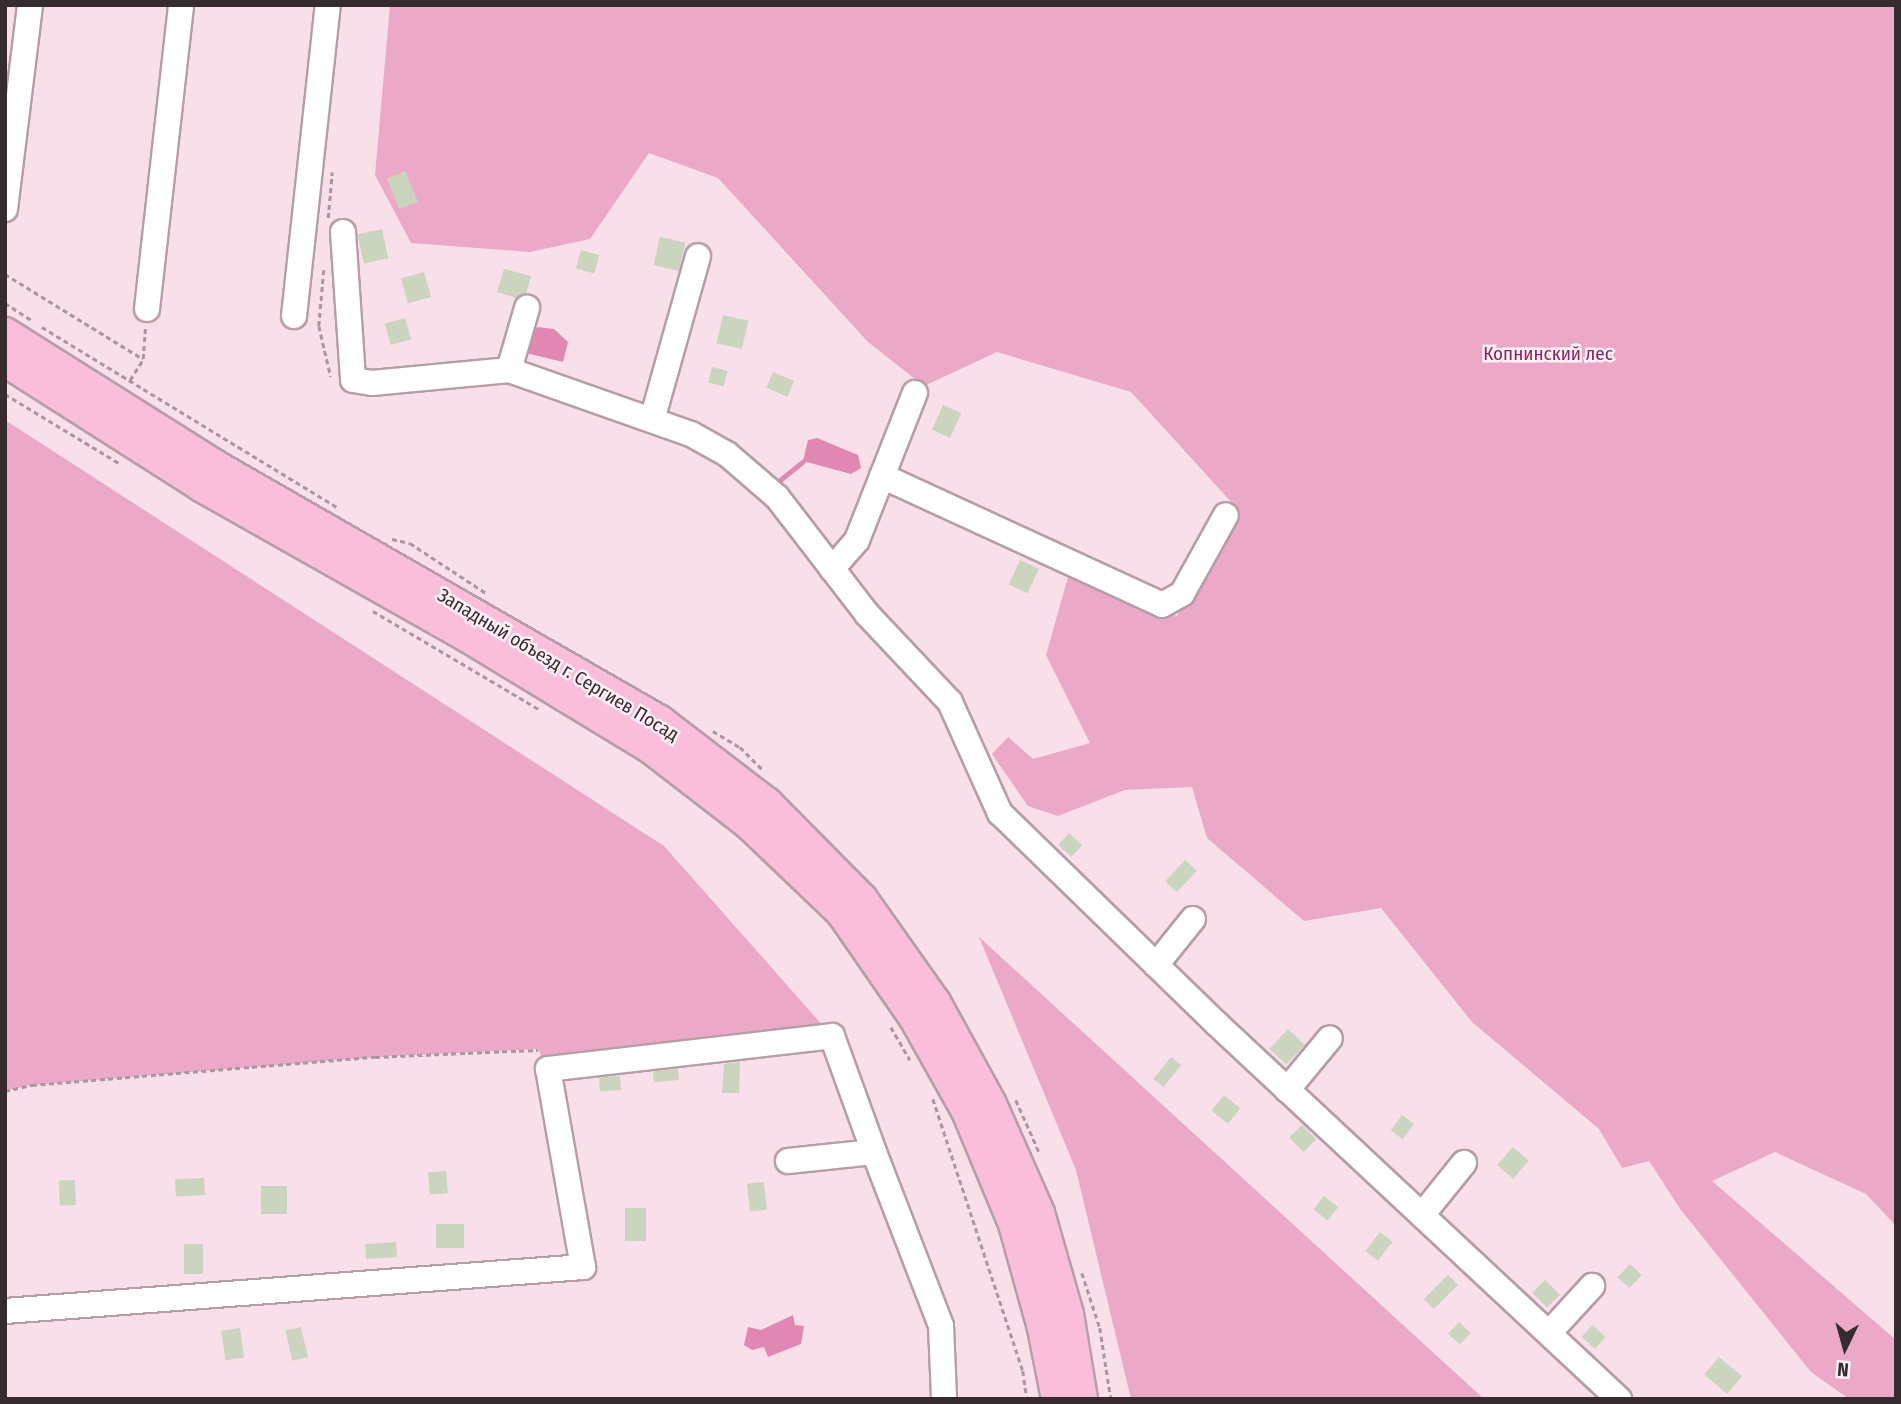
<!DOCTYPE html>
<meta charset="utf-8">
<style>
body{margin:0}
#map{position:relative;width:1901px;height:1404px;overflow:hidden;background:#f8dfea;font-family:"Fira Sans Condensed",sans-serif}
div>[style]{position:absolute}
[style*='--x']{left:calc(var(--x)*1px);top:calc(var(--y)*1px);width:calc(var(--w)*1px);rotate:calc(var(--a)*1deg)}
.green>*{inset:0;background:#eba9c7}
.water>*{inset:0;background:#e187b3}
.stream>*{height:5px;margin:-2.5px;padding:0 2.5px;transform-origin:2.5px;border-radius:2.5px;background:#e187b3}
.building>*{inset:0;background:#cbd4be;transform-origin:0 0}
.path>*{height:2.5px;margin-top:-1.25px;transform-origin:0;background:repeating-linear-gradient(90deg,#a9969e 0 5px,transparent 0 8.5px)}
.roads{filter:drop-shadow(2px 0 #b69ea8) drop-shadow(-2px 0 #b69ea8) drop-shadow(0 2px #b69ea8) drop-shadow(0 -2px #b69ea8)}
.minor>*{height:24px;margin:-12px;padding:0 12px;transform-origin:12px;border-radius:12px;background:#fff}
.major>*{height:30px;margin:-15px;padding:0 15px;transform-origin:15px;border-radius:15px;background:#fabedb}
span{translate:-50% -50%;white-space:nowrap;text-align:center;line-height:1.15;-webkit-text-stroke:5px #ffeff6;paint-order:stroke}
.park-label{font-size:19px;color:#8d245f}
.street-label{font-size:19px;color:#362c30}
.frame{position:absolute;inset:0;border:7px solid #362c30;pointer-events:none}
.north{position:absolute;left:1810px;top:1313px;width:70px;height:70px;-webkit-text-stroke:5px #ffeff6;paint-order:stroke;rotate:185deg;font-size:19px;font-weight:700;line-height:28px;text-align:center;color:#362c30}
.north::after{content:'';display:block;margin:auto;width:24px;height:32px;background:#362c30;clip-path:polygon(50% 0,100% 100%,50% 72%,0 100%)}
</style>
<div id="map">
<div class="green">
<i style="clip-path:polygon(390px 5px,1896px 5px,1896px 1226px,1866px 1194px,1775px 1152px,1712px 1181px,1896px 1340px,1896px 1399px,1849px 1399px,1811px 1372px,1681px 1210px,1649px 1161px,1622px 1168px,1599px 1129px,1472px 1022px,1381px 908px,1304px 921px,1207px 838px,1192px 787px,1125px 790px,1058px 816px,1028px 806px,992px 754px,1008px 737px,1033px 759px,1090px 743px,1046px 655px,1070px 570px,1177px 616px,1233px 504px,1131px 392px,997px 352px,924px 386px,868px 342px,718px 178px,649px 153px,590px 239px,530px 252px,411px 243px,375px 175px)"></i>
<i style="clip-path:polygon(5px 420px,664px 846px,832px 1036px,548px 1069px,538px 1049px,375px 1057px,32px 1085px,5px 1091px)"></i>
<i style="clip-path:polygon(979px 937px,1484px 1399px,1131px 1399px,1076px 1170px)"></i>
</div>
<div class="water">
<i style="clip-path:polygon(537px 327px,554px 329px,568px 342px,563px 362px,526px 353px)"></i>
<i style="clip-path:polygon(817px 438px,858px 455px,861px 468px,851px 474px,803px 461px,808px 440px)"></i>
<i style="clip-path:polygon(793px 1315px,795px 1325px,804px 1326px,801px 1344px,768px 1357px,764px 1347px,752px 1350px,744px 1345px,748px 1327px,761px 1330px)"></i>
</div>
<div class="stream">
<i style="--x:775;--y:484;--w:36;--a:-39"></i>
</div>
<div class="building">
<i style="left:405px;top:171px;width:33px;height:20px;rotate:67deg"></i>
<i style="left:382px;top:229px;width:30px;height:25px;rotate:78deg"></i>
<i style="left:660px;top:237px;width:26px;height:29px;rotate:13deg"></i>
<i style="left:581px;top:250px;width:19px;height:19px;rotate:16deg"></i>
<i style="clip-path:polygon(504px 269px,531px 276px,526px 294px,516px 298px,497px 292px)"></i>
<i style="left:424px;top:272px;width:26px;height:24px;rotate:74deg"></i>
<i style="left:723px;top:315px;width:26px;height:29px;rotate:13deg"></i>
<i style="left:405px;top:318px;width:22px;height:21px;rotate:74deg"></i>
<i style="left:712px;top:367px;width:16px;height:16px;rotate:14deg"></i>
<i style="left:773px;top:372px;width:23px;height:17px;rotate:23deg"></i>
<i style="left:943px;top:405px;width:20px;height:27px;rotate:24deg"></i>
<i style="left:1020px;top:560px;width:21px;height:27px;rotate:25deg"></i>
<i style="left:1069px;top:833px;width:18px;height:16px;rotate:43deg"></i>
<i style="left:1185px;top:860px;width:16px;height:29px;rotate:43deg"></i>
<i style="left:1288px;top:1029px;width:23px;height:27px;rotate:43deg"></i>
<i style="left:1171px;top:1057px;width:13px;height:28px;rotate:39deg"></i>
<i style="clip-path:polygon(740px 1062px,739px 1093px,722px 1093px,724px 1064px)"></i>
<i style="left:678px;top:1069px;width:11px;height:25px;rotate:85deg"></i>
<i style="left:620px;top:1076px;width:14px;height:21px;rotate:86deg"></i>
<i style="left:1224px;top:1095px;width:21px;height:20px;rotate:39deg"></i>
<i style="left:1402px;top:1115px;width:15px;height:19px;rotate:37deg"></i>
<i style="left:1302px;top:1125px;width:20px;height:18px;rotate:45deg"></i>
<i style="left:1513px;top:1147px;width:21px;height:24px;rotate:41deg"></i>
<i style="left:446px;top:1171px;width:22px;height:18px;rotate:85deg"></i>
<i style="left:204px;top:1178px;width:17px;height:29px;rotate:87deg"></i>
<i style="left:75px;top:1180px;width:25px;height:16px;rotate:88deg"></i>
<i style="left:764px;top:1182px;width:28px;height:17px;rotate:84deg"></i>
<i style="left:261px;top:1186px;width:26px;height:28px"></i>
<i style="left:1324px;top:1196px;width:18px;height:17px;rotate:38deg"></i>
<i style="left:646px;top:1208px;width:33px;height:21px;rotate:90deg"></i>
<i style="left:436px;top:1224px;width:28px;height:24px"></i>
<i style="left:1380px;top:1232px;width:16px;height:24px;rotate:38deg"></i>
<i style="left:396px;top:1242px;width:15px;height:31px;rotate:86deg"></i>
<i style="left:184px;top:1244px;width:19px;height:30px"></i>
<i style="left:1630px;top:1264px;width:16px;height:18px;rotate:43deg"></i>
<i style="left:1448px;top:1275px;width:14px;height:34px;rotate:45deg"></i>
<i style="left:1545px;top:1280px;width:21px;height:18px;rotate:45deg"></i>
<i style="left:1459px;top:1322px;width:16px;height:16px;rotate:43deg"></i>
<i style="left:1592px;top:1325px;width:18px;height:16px;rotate:41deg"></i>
<i style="left:301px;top:1327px;width:31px;height:16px;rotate:77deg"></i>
<i style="left:240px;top:1328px;width:30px;height:19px;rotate:82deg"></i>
<i style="left:1719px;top:1357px;width:30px;height:23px;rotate:40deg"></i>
</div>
<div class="path">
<i style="--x:328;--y:218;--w:46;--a:-85"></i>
<i style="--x:324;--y:270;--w:56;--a:95.1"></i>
<i style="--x:319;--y:326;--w:52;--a:76.8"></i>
<i style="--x:5;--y:274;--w:162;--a:31.6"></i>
<i style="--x:143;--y:359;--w:31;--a:-86"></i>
<i style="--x:5;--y:303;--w:31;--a:33"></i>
<i style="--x:42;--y:327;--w:347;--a:31.4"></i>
<i style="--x:130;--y:380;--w:25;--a:-58"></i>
<i style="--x:5;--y:394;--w:133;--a:31.2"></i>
<i style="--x:392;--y:539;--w:18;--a:13"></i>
<i style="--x:410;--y:543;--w:91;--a:33.3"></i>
<i style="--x:373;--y:611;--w:193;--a:30.6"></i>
<i style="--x:713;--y:731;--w:31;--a:31"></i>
<i style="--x:740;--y:747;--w:31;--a:45"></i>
<i style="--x:891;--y:1027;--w:38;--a:60"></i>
<i style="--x:5;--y:1091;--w:28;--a:-13"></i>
<i style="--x:32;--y:1085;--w:344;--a:-4.7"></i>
<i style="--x:375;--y:1057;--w:163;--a:-2.5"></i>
<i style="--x:933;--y:1099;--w:287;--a:71.7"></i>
<i style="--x:1023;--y:1371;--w:28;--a:82"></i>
<i style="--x:1016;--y:1100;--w:59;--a:66"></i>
<i style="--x:1082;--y:1273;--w:58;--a:71.9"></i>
<i style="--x:1100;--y:1328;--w:72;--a:81.2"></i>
</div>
<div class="roads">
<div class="minor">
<i style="--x:5;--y:209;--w:206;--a:-83"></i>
<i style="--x:343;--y:232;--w:148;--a:86.1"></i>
<i style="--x:353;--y:380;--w:19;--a:9"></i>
<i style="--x:372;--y:383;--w:138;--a:-5.4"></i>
<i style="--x:509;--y:370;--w:193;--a:19.4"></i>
<i style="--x:691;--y:434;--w:41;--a:29.1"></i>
<i style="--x:727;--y:454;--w:66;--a:40.7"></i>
<i style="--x:777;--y:497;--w:148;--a:52.4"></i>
<i style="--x:867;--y:614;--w:121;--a:46.7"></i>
<i style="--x:950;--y:702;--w:122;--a:65.8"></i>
<i style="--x:1000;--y:813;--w:303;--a:44.2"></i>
<i style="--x:1217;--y:1024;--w:550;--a:43.01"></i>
<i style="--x:147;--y:309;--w:306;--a:-83.6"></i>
<i style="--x:294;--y:316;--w:313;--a:-83.8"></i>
<i style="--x:509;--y:370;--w:65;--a:-73.8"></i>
<i style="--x:652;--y:420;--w:170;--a:-74.3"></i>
<i style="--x:882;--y:476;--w:308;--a:24.7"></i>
<i style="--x:1162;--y:605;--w:23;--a:-29"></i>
<i style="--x:1182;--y:594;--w:90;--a:-60.9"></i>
<i style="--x:832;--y:569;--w:38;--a:-49"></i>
<i style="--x:857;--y:540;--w:158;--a:-68.5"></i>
<i style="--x:1156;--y:965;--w:59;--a:-51.2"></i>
<i style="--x:1287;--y:1090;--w:67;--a:-50.4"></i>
<i style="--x:788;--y:1161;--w:86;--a:-6"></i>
<i style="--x:874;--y:1152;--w:186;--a:68.9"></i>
<i style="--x:941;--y:1326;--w:73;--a:87.6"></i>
<i style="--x:1422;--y:1215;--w:67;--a:-51.1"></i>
<i style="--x:5;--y:1311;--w:580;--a:-4.35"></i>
<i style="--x:583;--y:1267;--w:201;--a:-100"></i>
<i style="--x:548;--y:1069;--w:286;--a:-6.6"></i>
<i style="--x:832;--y:1036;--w:123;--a:70.1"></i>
<i style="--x:1549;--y:1333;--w:64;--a:-47.5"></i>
</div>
<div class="major">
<i style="--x:5;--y:333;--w:249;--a:32.2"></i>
<i style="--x:216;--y:466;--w:512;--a:29.87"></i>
<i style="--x:660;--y:721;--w:135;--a:37.5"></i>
<i style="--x:767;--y:803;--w:135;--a:45.3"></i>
<i style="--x:862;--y:899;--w:126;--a:54.7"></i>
<i style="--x:935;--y:1002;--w:116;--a:61.2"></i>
<i style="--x:991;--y:1104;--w:119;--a:66.2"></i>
<i style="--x:1039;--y:1213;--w:105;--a:74"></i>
<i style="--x:1068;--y:1314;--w:86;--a:80.6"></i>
<i style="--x:5;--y:361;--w:232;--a:32.5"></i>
<i style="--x:201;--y:486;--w:307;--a:29.5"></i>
<i style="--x:468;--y:637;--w:215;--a:31.3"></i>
<i style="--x:652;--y:749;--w:123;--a:37.7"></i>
<i style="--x:749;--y:824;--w:129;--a:43.7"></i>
<i style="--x:842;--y:913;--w:126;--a:55.3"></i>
<i style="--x:914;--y:1017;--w:108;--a:60.6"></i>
<i style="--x:967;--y:1111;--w:122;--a:67.4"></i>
<i style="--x:1014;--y:1224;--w:108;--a:74.4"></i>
<i style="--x:1043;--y:1328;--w:72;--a:78.8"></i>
</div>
</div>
<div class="park-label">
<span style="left:1548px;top:354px">Копнинский лес</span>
</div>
<div class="street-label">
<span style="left:558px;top:665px;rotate:31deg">Западный объезд г. Сергиев Посад</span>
</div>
<div class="frame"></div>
<div class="north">N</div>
</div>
